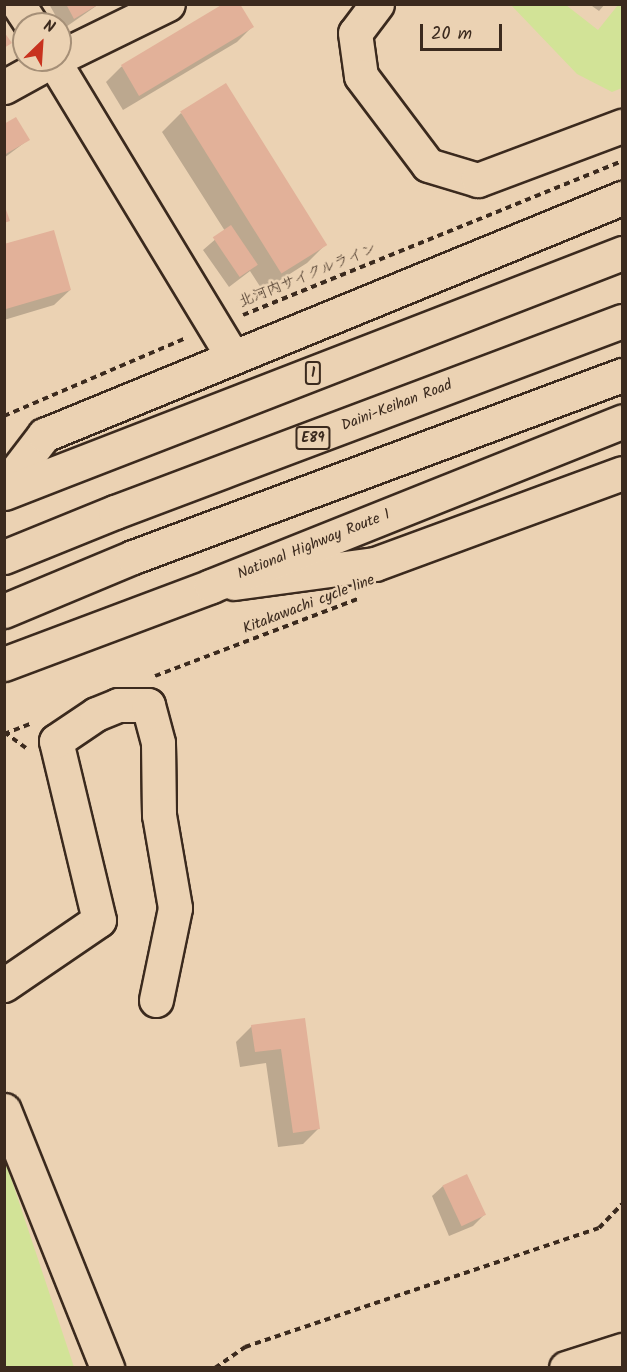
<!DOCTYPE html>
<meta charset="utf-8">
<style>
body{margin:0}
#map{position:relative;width:627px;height:1372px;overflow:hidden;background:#ebd2b3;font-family:Kalam,"Klee One",sans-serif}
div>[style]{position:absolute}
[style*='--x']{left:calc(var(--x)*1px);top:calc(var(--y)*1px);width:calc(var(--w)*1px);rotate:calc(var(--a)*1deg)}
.green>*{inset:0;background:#d2e397}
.shadow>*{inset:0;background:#0003}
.building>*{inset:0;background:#e2b199;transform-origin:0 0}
.path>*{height:4px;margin-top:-2px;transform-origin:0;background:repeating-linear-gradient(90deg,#3b2a1e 0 6px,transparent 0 10.5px)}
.roads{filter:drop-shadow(2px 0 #3b2a1e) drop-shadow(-2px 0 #3b2a1e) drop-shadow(0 2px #3b2a1e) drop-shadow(0 -2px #3b2a1e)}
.street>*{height:33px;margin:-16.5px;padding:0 16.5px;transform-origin:16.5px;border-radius:16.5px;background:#ebd2b3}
.highway>*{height:33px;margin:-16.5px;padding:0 16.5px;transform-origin:16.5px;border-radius:16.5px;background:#ebd2b3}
span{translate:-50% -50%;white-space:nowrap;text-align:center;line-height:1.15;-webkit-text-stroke:5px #ebd2b3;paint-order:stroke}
.shield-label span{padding:2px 4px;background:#ebd2b3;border:2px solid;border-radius:4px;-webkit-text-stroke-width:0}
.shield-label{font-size:14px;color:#3b2a1e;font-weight:700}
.street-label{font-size:15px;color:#3b2a1e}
.frame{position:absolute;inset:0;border:6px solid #3b2a1e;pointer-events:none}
.north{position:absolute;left:12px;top:12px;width:60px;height:60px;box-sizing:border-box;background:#ebd2b3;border:2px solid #a58f77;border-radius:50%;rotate:25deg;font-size:16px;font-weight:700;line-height:24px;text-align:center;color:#3b2a1e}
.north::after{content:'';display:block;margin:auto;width:21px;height:27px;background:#c8321e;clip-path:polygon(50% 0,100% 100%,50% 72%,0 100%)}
.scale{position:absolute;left:420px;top:24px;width:82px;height:27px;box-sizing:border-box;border:3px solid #3b2a1e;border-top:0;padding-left:8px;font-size:18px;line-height:21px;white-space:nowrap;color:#3b2a1e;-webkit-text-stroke:4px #ebd2b3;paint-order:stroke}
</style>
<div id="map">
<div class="green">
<i style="clip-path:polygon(511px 5px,566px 5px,598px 30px,618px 5px,622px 5px,622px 88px,612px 92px,577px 74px)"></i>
<i style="clip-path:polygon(5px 1159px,6px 1163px,74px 1367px,5px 1367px)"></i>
</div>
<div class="shadow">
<i style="clip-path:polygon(49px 4px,99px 4px,63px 29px)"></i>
<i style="clip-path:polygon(225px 4px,252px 27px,237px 42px,123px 110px,106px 82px,121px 67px)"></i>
<i style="clip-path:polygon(594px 4px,605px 4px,599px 11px,592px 6px)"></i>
<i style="clip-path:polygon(181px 113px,326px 244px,307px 263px,263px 291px,250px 271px,229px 287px,203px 250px,225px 231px,162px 132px)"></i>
<i style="clip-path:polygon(4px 126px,28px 140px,4px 158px)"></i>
<i style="clip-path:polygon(4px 245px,70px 290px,54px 305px,4px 320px)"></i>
<i style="clip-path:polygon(303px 1019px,318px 1129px,303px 1144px,278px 1147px,266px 1063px,240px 1067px,236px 1042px,252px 1026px)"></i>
<i style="clip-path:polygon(466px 1176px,484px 1215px,473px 1226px,449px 1236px,432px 1196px,443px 1186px)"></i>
</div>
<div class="building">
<i style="clip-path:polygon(66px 4px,99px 4px,74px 19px)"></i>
<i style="clip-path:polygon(223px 4px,240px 4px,254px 27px,139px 96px,121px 65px)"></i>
<i style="clip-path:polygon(4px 32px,12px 43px,4px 48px)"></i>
<i style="left:226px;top:83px;width:191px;height:54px;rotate:58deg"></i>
<i style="clip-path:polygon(16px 117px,30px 140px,4px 155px,4px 124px)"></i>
<i style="clip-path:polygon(4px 204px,10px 221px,4px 223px)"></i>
<i style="left:231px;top:225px;width:48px;height:22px;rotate:56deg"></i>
<i style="clip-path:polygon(54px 230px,71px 290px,6px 309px,4px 244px)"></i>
<i style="clip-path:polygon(305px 1018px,320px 1129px,293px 1133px,281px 1049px,255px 1052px,251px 1025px)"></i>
<i style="left:467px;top:1174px;width:45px;height:27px;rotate:65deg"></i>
</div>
<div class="path">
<i style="--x:243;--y:315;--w:409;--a:-22.1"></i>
<i style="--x:4;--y:416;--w:198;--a:-23.2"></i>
<i style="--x:155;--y:676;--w:217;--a:-20.8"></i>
<i style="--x:4;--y:732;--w:27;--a:36"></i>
<i style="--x:4;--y:734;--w:28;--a:-21"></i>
<i style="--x:215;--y:1368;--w:37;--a:-35"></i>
<i style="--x:245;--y:1347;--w:373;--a:-18.6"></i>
<i style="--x:599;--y:1228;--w:33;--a:-46"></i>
</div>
<div class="roads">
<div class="street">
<i style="--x:18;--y:4;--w:24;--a:57"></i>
<i style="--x:377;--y:4;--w:36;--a:127"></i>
<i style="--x:355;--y:33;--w:43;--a:82.1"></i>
<i style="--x:361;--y:76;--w:111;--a:53"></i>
<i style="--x:428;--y:165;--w:52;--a:16.7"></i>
<i style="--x:478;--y:180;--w:154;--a:-20.6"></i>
<i style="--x:60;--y:57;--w:120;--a:-26.1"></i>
<i style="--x:53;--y:60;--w:346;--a:58.8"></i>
<i style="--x:4;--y:87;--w:56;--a:-28.9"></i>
<i style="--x:4;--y:487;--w:66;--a:-52.4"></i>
<i style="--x:44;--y:435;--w:625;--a:-22.3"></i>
<i style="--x:234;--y:583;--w:142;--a:-7.7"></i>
<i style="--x:375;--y:564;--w:263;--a:-20.2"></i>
<i style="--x:4;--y:985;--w:115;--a:-34.4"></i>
<i style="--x:99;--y:920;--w:184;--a:-103.5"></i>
<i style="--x:56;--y:741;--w:48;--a:-34"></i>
<i style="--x:96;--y:714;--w:24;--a:-22"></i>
<i style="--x:118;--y:705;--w:30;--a:0"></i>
<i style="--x:148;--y:705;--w:39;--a:75"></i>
<i style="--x:158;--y:743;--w:72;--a:89.2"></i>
<i style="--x:159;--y:815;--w:94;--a:80.2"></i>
<i style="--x:175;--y:908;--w:94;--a:101.7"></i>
<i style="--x:4;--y:1110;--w:278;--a:68.2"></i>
<i style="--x:566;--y:1368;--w:59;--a:-17.8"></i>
</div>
<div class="highway">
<i style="--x:4;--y:493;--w:663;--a:-21.22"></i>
<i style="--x:4;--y:557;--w:120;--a:-22.1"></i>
<i style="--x:115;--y:512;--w:542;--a:-20.64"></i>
<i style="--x:4;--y:611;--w:140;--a:-22.7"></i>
<i style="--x:133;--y:557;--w:522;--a:-20.41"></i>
<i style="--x:4;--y:664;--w:221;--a:-20.6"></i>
<i style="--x:211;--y:586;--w:443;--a:-21.8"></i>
</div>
</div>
<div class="shield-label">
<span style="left:313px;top:373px">1</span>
<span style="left:313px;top:438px">E89</span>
</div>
<div class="street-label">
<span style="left:308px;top:276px;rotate:-22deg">北河内サイクルライン</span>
<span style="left:397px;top:406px;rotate:-21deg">Daini-Keihan Road</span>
<span style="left:314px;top:545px;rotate:-22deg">National Highway Route 1</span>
<span style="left:309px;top:605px;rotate:-21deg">Kitakawachi cycle line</span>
</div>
<div class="frame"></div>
<div class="north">N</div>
<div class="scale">20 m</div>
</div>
